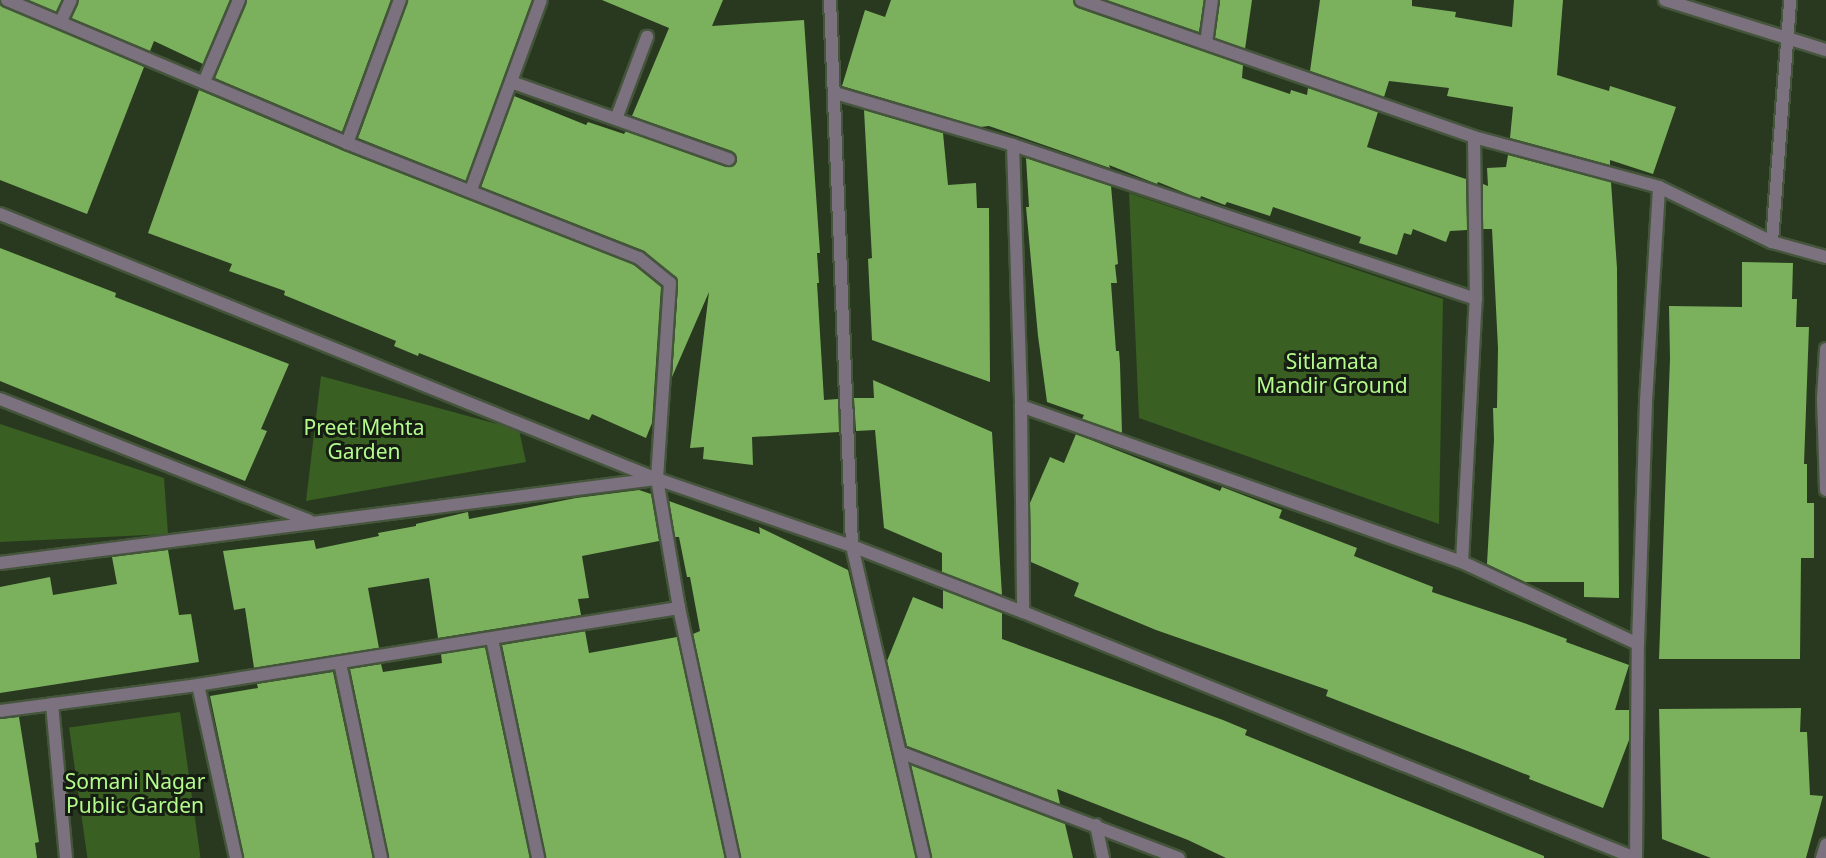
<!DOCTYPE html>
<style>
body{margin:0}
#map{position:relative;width:1826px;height:858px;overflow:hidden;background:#28391f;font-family:"Noto Sans",sans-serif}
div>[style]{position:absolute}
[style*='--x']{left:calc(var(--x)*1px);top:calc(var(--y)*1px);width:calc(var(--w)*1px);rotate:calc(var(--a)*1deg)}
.green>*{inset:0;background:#395f22;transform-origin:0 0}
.building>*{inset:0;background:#7bb15d}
.roads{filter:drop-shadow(2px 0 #45553c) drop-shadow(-2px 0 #45553c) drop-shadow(0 2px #45553c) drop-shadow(0 -2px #45553c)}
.street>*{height:12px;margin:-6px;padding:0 6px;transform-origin:6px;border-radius:6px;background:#7c727f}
span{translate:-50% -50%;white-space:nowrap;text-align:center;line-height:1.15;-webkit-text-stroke:6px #161d12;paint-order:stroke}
.park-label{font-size:21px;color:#b4fa8d}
</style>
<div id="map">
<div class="green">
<i style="clip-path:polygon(1129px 193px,1443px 299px,1439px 524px,1139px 418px)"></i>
<i style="clip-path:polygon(321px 376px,519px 430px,526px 462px,306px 501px)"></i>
<i style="clip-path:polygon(0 424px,164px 478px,168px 534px,0 542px)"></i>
<i style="left:180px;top:712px;width:147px;height:112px;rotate:82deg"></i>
</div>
<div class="building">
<i style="clip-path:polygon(28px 0,62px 0,56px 12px)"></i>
<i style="clip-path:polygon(79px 0,230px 0,203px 64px,154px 41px,150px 51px,71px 18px)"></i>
<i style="clip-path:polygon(247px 0,391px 0,342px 132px,215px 78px)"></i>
<i style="clip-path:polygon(408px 0,532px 0,466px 181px,358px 138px)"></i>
<i style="clip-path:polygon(602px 0,723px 0,712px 26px,804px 20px,820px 253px,817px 253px,819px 283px,817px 283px,824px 400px,838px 399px,839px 432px,752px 437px,753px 465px,703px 459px,704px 447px,690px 448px,709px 292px,672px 377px,678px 284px,675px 277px,642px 250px,481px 187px,514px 96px,586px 125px,588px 122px,624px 134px,626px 131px,726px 167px,737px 162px,737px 157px,732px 151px,632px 116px,669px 28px)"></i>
<i style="clip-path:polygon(891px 0,1073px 0,1078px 8px,1243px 65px,1242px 78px,1290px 94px,1291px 90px,1307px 95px,1308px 88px,1378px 112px,1367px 147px,1466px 179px,1467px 230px,1450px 231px,1446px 242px,1413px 229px,1411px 235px,1404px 233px,1397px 255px,1359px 243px,1361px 237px,1273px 207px,1270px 216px,1227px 202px,1225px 205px,1201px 196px,1200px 199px,1158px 182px,1157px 184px,1109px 165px,1110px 168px,989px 126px,980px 127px,842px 86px,865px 10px,885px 17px)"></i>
<i style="clip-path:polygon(1106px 0,1204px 0,1199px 32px)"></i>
<i style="clip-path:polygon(1220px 0,1252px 0,1245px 49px,1215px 38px)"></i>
<i style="clip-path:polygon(1320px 0,1412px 0,1412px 6px,1456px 12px,1455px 17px,1512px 27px,1514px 0,1563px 0,1557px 75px,1609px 91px,1610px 86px,1676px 107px,1653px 174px,1610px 160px,1610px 165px,1510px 138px,1513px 107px,1447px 96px,1449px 88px,1389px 81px,1384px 97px,1310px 71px)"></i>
<i style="clip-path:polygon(0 4px,144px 67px,87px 214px,0 180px)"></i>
<i style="clip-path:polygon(199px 90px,344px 151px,635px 265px,661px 287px,652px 423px,646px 438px,592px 414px,589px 420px,419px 353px,418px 356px,394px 346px,396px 341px,284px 295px,285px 291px,229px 271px,232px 264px,148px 233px)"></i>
<i style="clip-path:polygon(864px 110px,943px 133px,948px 185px,976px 183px,977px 208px,989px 208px,990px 382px,872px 340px,868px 259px,872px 258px)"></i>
<i style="clip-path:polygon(1508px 155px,1611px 182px,1617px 268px,1619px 598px,1584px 597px,1584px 582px,1525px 582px,1487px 564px,1494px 440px,1493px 408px,1497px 408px,1498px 348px,1492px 229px,1483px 229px,1483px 184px,1488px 186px,1487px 168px,1506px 167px)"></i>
<i style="clip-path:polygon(1026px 158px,1111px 186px,1118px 264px,1115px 265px,1117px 283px,1111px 283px,1116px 351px,1119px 351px,1120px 364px,1122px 433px,1082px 419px,1084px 415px,1047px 402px,1038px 336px,1026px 207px,1029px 207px)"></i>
<i style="clip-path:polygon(0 248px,116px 293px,115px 297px,289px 364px,261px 429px,267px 431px,245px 481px,0 381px)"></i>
<i style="clip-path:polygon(1742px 262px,1793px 263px,1792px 299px,1797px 299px,1796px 327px,1809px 327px,1804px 464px,1807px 464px,1807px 503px,1814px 503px,1814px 558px,1801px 558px,1800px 659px,1659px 659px,1670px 359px,1669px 306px,1742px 307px)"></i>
<i style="clip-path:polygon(873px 380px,992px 432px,1002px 595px,942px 572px,942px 553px,884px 528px,875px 430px,856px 431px,854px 398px,874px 398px)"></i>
<i style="clip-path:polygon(1076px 434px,1220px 491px,1222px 487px,1282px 510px,1279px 518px,1357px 548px,1354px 556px,1433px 587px,1432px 592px,1524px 623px,1567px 639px,1566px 642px,1629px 665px,1615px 710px,1629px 710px,1629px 740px,1603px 808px,1529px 779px,1530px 776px,1470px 752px,1326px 696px,1328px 690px,1156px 630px,1074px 596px,1079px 583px,1031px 562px,1030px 503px,1050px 457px,1064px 463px)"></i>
<i style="clip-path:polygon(639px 490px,651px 494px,659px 541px,582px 556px,589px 598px,578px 599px,581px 615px,438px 638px,429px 578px,368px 588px,379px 648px,254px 668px,245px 608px,234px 610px,223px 551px,314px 540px,316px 549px,379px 536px,378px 533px,416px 526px,416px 524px,468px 512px,469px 519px,576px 498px)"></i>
<i style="clip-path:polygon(669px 501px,760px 534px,759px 527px,848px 570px,916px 858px,741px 858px,693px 634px,700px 631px,690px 577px,687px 577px,679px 537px,675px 537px)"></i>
<i style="clip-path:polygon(168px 550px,179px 615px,191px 614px,199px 662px,0 693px,0 587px,50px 577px,53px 595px,117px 584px,112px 557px)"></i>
<i style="clip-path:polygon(943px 590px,1002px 613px,1002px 639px,1223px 720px,1247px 730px,1245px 735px,1544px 856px,1544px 858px,1226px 858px,1188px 840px,1057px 789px,1060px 804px,907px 746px,887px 661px,913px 597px,943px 609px)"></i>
<i style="clip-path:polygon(585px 631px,589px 653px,677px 637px,725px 858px,546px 858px,502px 645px)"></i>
<i style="clip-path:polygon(485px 647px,530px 858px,389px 858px,350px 669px,381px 664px,383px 672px,442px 663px,441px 654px)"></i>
<i style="clip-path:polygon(333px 672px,373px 858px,244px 858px,210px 696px,258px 688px,257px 684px)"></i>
<i style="clip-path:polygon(1801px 708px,1800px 732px,1807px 732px,1810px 795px,1823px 796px,1806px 858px,1711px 858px,1662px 839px,1659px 709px)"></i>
<i style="clip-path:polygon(19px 717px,39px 842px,35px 843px,37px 858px,0 858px,0 719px)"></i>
<i style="clip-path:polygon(911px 765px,1065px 824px,1073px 858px,932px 858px)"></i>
</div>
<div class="roads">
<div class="street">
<i style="--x:7;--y:0;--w:369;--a:22.8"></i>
<i style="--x:347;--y:143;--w:314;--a:21.5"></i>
<i style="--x:639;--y:258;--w:40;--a:39"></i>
<i style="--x:670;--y:283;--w:196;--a:93.8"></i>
<i style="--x:657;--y:479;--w:131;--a:80.3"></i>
<i style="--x:679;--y:608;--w:256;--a:77.8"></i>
<i style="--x:830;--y:0;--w:546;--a:87.69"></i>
<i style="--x:852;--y:546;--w:320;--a:77"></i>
<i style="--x:1081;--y:0;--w:416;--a:19.2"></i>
<i style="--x:1474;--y:137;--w:192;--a:15.1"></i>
<i style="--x:1659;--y:187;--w:126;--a:26"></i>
<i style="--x:1772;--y:242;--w:56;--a:15.5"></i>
<i style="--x:1665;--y:0;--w:169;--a:17.3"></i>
<i style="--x:61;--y:21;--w:23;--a:-65"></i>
<i style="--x:1206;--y:43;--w:43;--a:-82.1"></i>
<i style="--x:204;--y:82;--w:89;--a:-66.9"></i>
<i style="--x:511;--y:82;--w:231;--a:19.5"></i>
<i style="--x:835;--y:93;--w:185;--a:16.3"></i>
<i style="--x:1013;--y:145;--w:488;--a:18.4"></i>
<i style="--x:616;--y:119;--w:88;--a:-69.3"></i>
<i style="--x:347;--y:143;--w:153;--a:-69.7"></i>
<i style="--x:1013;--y:145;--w:261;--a:88.2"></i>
<i style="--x:1021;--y:406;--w:206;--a:89.4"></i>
<i style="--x:471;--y:190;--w:202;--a:-69.8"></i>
<i style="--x:0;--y:214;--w:708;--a:21.97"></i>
<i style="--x:657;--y:479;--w:206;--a:19"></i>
<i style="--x:852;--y:546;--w:183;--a:21.1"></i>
<i style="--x:1023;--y:612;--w:660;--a:21.9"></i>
<i style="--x:1772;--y:242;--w:243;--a:-85.7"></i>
<i style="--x:1826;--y:349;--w:50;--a:93.4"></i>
<i style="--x:1823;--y:399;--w:91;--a:88.1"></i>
<i style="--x:0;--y:399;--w:332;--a:21.5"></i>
<i style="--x:1021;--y:406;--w:468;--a:19.5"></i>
<i style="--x:1462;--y:562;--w:194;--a:25"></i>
<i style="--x:1462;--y:562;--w:263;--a:-87"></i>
<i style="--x:1476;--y:299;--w:162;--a:-90.7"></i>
<i style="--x:0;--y:563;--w:661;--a:-7.3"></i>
<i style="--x:492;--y:639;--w:224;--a:78.1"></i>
<i style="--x:340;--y:663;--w:199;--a:78.1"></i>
<i style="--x:198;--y:685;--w:177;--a:77.6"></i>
<i style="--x:52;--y:704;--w:155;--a:84.8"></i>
<i style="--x:0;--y:711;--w:200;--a:-7.5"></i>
<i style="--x:198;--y:685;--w:487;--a:-9.1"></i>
<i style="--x:902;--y:753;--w:296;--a:20.8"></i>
<i style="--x:1096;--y:825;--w:34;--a:78"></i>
<i style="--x:1636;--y:858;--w:214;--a:-89.5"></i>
<i style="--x:1638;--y:644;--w:243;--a:-88.1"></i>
<i style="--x:1646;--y:401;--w:214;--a:-86.5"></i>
<i style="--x:1822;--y:858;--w:14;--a:-73"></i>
</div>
</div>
<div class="park-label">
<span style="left:1332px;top:373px">Sitlamata<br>Mandir Ground</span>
<span style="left:364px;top:439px">Preet Mehta<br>Garden</span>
<span style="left:135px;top:793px">Somani Nagar<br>Public Garden</span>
</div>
</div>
